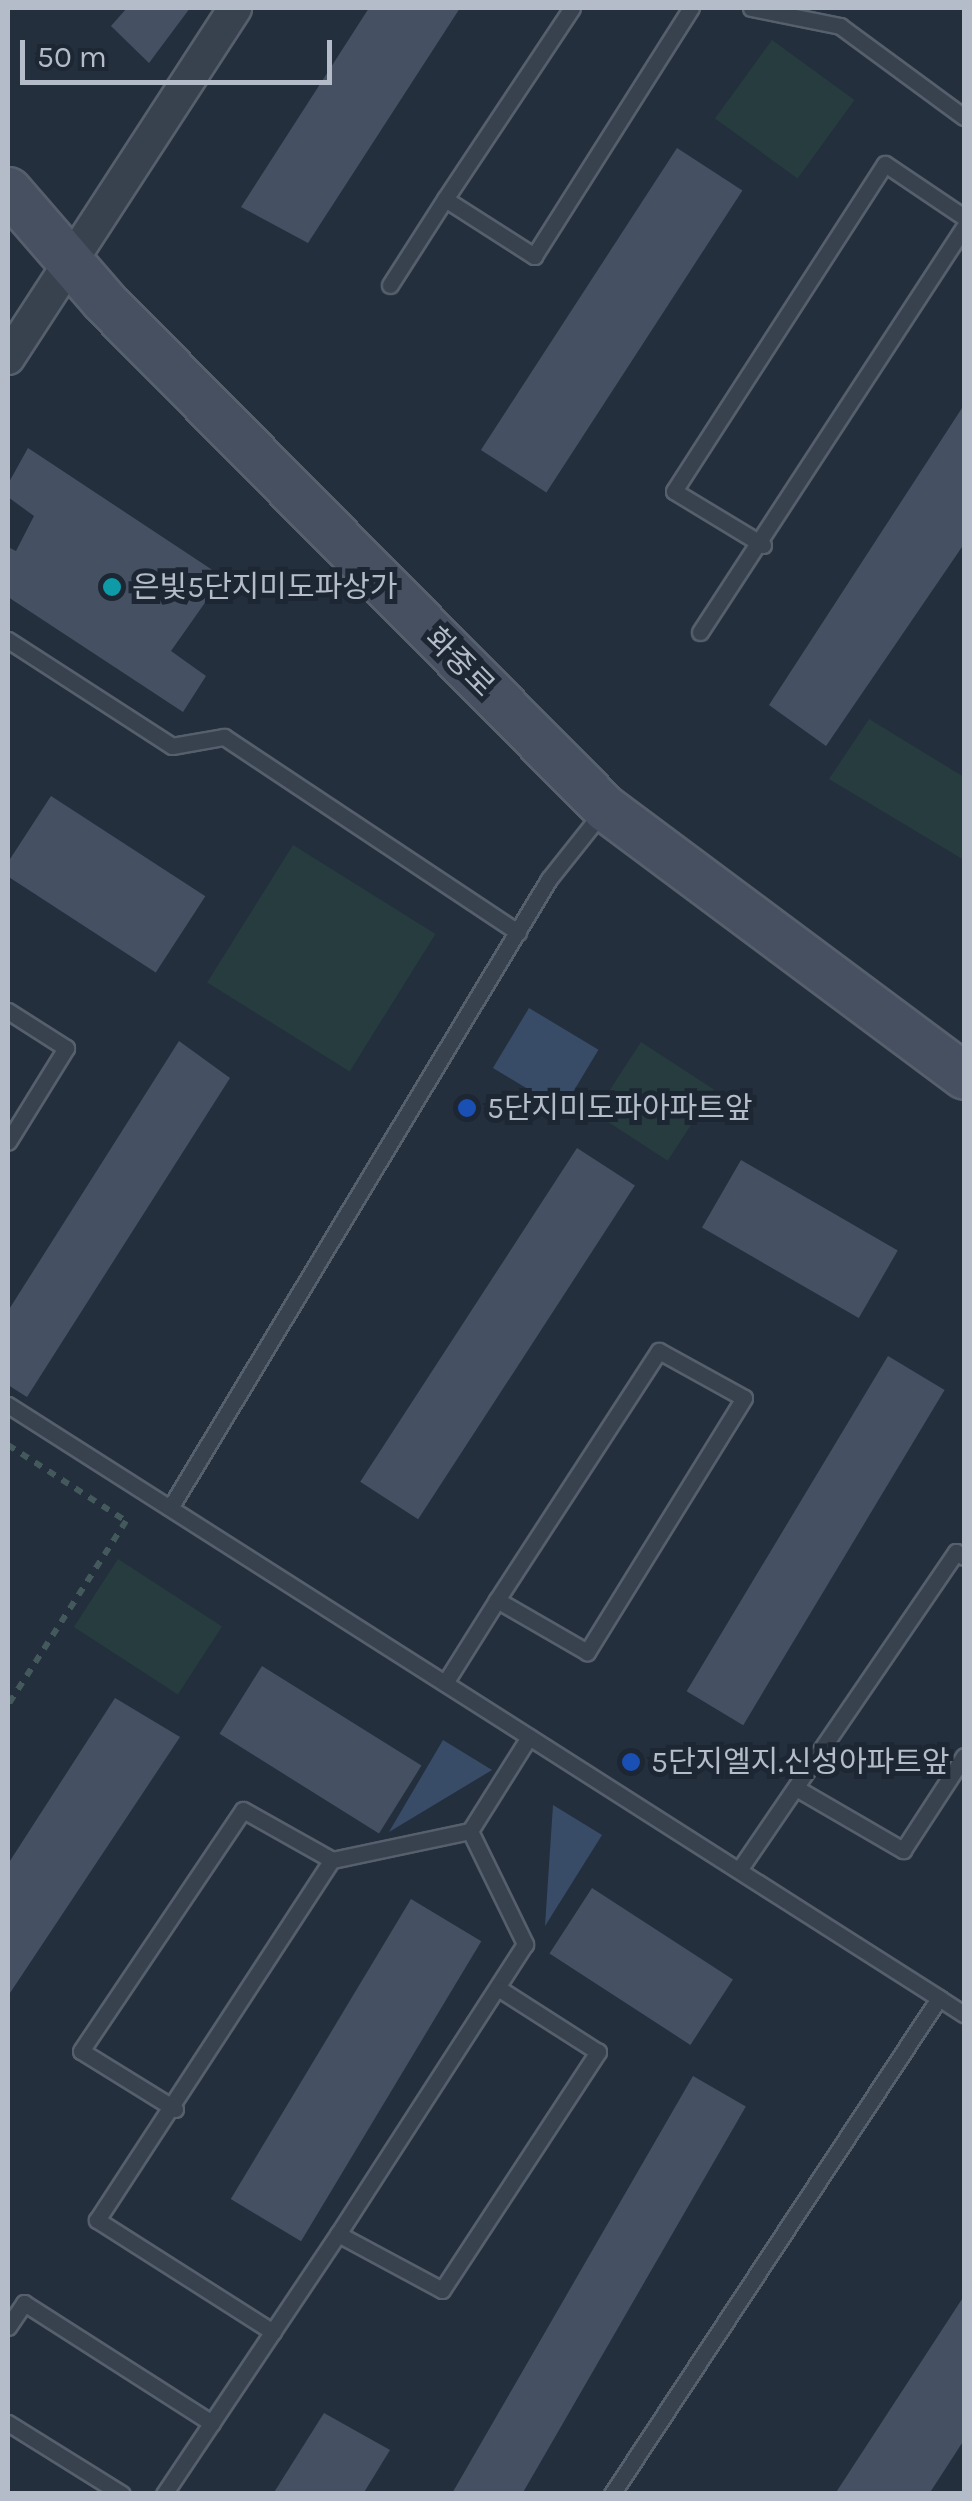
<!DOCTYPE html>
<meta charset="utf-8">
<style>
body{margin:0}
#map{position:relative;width:972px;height:2501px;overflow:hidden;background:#242f3e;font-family:Karla,"Noto Sans KR",sans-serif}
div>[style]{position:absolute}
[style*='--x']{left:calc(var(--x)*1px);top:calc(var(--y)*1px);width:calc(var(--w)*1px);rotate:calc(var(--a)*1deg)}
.green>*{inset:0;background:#263c3f;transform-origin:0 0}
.water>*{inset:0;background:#394c67;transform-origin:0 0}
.building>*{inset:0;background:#455162;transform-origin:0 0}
.path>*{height:6px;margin-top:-3px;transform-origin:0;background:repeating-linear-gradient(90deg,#44595c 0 8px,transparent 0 16px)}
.roads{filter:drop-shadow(2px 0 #565f6c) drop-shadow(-2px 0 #565f6c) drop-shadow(0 2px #565f6c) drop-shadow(0 -2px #565f6c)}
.service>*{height:15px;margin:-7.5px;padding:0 7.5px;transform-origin:7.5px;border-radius:7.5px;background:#38414e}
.minor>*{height:32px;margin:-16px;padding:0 16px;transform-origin:16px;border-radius:16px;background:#38414e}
.secondary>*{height:45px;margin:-22.5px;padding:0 22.5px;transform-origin:22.5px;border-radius:22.5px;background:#465061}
.dots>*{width:28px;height:28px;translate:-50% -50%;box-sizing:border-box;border:5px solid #1d2633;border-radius:50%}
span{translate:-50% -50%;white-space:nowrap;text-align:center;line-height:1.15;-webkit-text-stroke:10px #1d2633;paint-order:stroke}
.poi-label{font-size:30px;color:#b4bcc9}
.left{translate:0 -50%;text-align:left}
.street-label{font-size:30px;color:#b4bcc9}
.frame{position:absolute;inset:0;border:10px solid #b4bcc9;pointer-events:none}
.scale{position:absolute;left:20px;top:40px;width:312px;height:45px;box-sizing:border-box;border:5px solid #b4bcc9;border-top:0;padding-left:12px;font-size:30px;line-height:35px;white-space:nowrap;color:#b4bcc9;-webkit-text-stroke:8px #1d2633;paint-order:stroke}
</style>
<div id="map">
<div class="green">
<i style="left:772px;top:40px;width:102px;height:97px;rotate:36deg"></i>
<i style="clip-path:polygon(869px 719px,964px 777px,964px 860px,829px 779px)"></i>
<i style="left:293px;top:845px;width:168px;height:162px;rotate:32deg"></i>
<i style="left:641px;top:1042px;width:87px;height:85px;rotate:33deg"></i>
<i style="left:118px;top:1559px;width:124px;height:81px;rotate:33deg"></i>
</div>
<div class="water">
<i style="left:529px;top:1008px;width:81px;height:70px;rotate:31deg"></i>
<i style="clip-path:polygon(443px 1740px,492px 1770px,389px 1832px)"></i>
<i style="clip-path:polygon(553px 1805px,602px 1835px,545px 1926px)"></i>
</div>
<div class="building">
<i style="clip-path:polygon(127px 8px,190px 8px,149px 63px,111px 26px)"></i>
<i style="clip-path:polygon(369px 8px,460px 8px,308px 243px,241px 207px)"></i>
<i style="left:677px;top:148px;width:78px;height:360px;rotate:33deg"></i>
<i style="clip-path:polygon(964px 405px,964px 544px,826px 746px,769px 705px)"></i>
<i style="clip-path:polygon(28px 448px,223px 577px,171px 651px,206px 676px,183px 712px,8px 597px,8px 547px,16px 551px,34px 516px,8px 497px,8px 484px)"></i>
<i style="left:51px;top:796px;width:184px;height:91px;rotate:33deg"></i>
<i style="clip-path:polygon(179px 1041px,230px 1078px,27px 1397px,8px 1385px,8px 1311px)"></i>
<i style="left:577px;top:1148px;width:69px;height:398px;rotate:33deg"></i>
<i style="left:741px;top:1160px;width:181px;height:78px;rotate:30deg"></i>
<i style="left:888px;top:1356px;width:66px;height:391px;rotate:31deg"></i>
<i style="left:262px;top:1666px;width:188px;height:80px;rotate:32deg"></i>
<i style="clip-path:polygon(115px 1698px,180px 1737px,8px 1996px,8px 1864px)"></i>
<i style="left:592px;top:1888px;width:168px;height:78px;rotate:33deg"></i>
<i style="left:411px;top:1899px;width:82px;height:350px;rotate:31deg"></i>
<i style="left:693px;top:2076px;width:61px;height:489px;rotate:30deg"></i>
<i style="clip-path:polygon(964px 2296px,964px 2440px,929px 2494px,835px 2494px)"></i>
<i style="clip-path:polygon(324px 2413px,390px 2450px,363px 2494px,273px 2494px)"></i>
</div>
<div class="path">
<i style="--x:8;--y:1445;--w:140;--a:32.8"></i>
<i style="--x:126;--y:1521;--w:219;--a:122.7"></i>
</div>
<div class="roads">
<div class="service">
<i style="--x:572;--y:8;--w:229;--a:123.6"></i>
<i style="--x:445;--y:199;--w:106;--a:32.6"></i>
<i style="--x:534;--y:256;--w:294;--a:-57.7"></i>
<i style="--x:751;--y:8;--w:91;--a:11.4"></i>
<i style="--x:840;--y:26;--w:154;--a:36.3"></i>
<i style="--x:390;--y:285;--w:102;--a:-57.4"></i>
<i style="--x:763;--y:545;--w:104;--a:-148.8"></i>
<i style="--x:674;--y:491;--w:389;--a:-57.2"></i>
<i style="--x:885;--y:164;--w:95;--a:33.9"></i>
<i style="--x:700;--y:632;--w:483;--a:-56.9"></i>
<i style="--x:8;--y:640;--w:195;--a:32.9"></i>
<i style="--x:172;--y:746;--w:53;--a:-9.8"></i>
<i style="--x:224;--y:737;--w:353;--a:33.6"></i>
<i style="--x:8;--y:1011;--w:69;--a:32.5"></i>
<i style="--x:66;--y:1048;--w:110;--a:121.7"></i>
<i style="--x:8;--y:1405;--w:1104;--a:32.5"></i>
<i style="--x:939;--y:1998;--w:594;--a:123.4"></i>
<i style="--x:170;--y:1508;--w:734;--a:-58.93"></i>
<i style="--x:549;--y:879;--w:87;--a:-51.5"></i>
<i style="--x:445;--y:1683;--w:98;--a:-57.9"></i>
<i style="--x:497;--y:1600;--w:297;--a:-57"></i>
<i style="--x:659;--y:1351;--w:97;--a:28.9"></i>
<i style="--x:744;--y:1398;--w:299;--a:121.7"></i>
<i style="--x:587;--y:1652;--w:104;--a:-150"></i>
<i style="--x:796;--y:1788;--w:124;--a:30.1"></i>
<i style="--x:903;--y:1850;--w:112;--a:-57"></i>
<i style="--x:470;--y:1831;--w:126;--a:64"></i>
<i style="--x:525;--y:1944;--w:345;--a:122.8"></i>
<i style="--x:338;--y:2234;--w:118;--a:28.3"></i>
<i style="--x:442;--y:2290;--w:285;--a:-56.8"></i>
<i style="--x:598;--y:2052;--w:119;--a:-147.4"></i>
<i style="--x:739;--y:1870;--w:385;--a:-55.7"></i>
<i style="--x:956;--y:1552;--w:9;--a:32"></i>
<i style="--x:939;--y:1998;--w:30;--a:33"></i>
<i style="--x:175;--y:2109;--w:110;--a:-148.3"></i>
<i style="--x:81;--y:2051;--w:290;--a:-56.1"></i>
<i style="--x:243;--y:1810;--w:102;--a:29.3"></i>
<i style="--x:8;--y:2327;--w:29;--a:-56"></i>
<i style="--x:24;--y:2303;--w:223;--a:32.6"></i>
<i style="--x:273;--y:2332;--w:209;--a:-147.5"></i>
<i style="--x:97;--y:2220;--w:430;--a:-56.9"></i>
<i style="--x:332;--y:1860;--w:141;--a:-11.9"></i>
<i style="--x:470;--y:1831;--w:111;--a:-57.9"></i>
<i style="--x:8;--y:2423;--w:134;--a:31.9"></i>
<i style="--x:164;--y:2494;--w:313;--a:-56.2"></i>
</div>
<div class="minor">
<i style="--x:8;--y:358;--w:417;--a:-57"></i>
</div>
<div class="secondary">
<i style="--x:8;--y:190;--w:147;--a:49.1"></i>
<i style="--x:104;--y:301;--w:713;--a:45.34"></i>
<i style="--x:605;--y:808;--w:448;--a:36.7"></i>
</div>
</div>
<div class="dots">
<i style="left:112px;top:587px;background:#0f9aa8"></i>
<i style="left:467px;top:1108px;background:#1a4fb4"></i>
<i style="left:631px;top:1762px;background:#1a4fb4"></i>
</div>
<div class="poi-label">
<span class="left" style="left:132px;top:587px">은빛5단지미도파상가</span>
<span class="left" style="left:487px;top:1108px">5단지미도파아파트앞</span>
<span class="left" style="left:651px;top:1762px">5단지엘지.신성아파트앞</span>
</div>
<div class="street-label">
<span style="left:460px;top:662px;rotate:45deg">화중로</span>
</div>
<div class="frame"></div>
<div class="scale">50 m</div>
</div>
